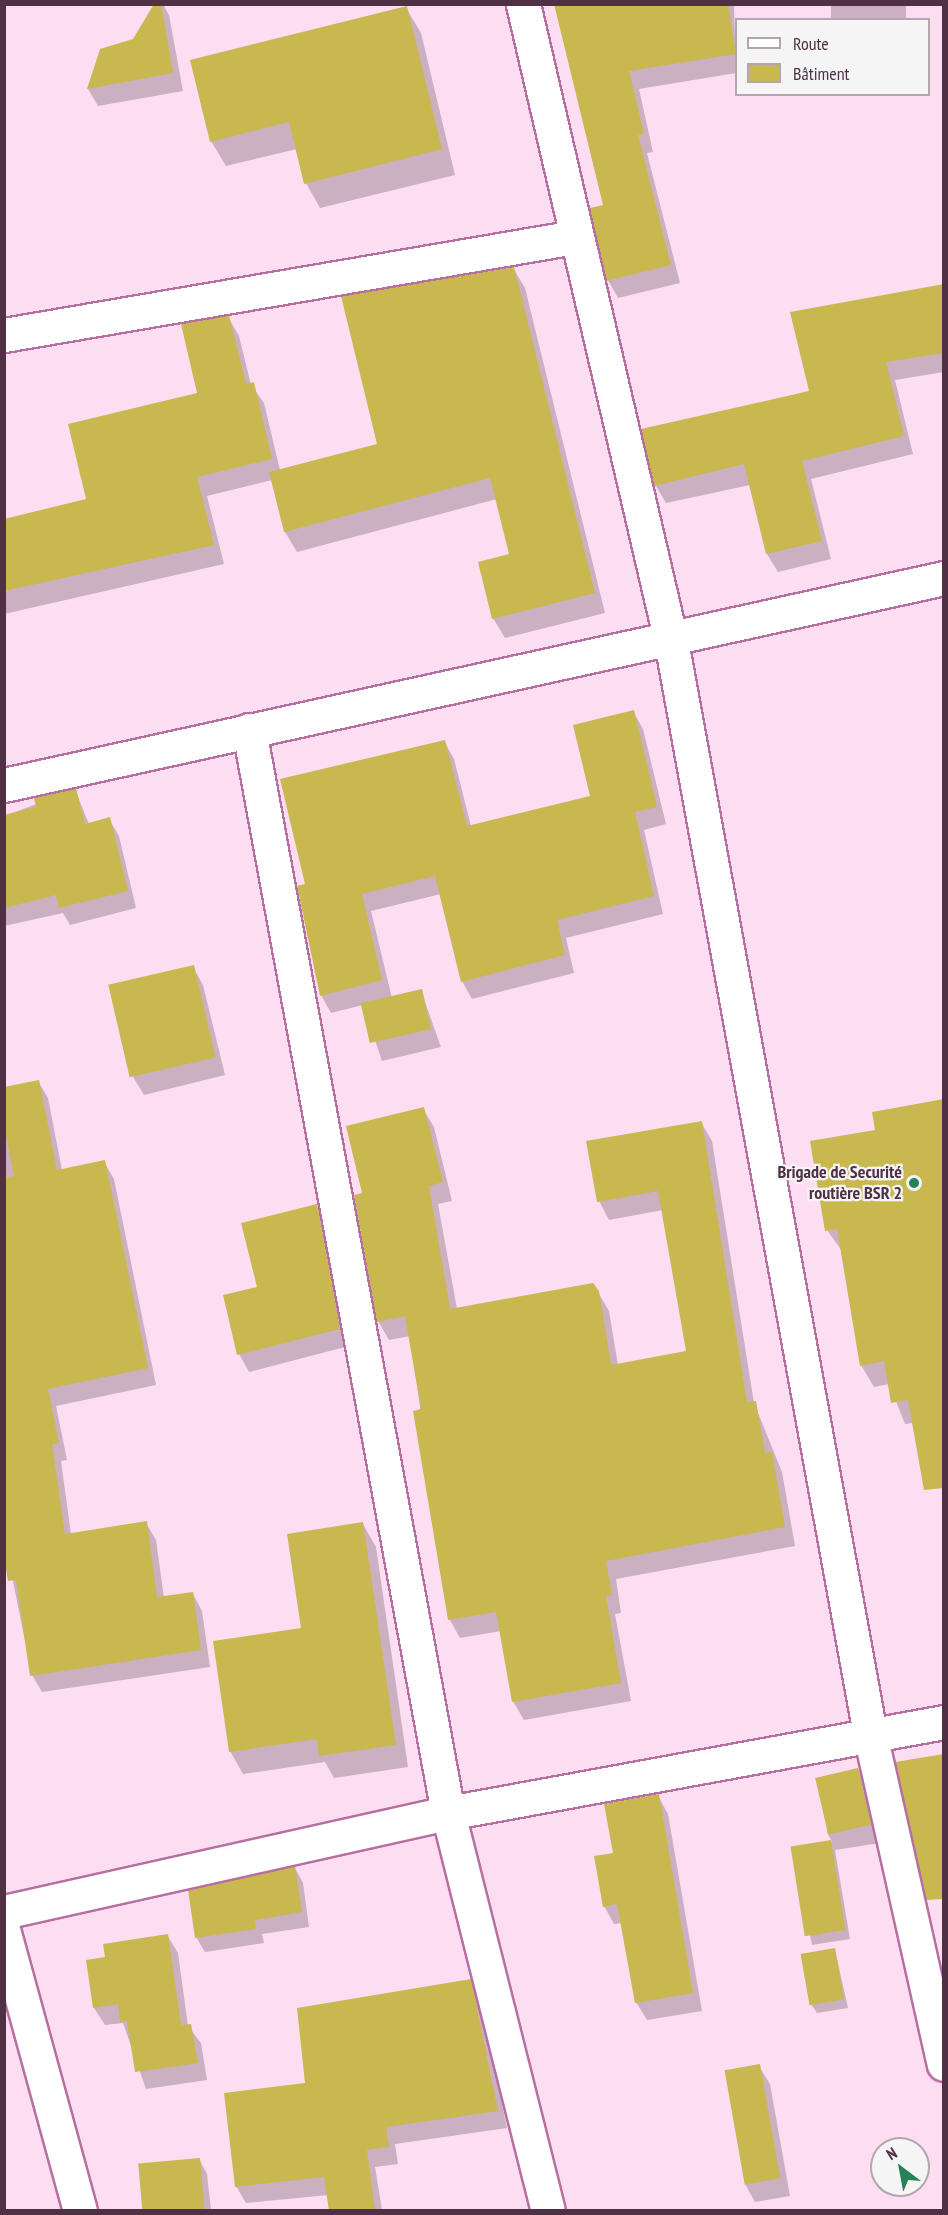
<!DOCTYPE html>
<meta charset="utf-8">
<style>
body{margin:0}
#map{position:relative;width:948px;height:2215px;overflow:hidden;background:#fdddf1;font-family:"PT Sans Narrow",sans-serif}
div>[style]{position:absolute}
[style*='--x']{left:calc(var(--x)*1px);top:calc(var(--y)*1px);width:calc(var(--w)*1px);rotate:calc(var(--a)*1deg)}
.shadow>*{inset:0;background:#0003;transform-origin:0 0}
.building>*{inset:0;background:#c9b750;transform-origin:0 0}
.roads{filter:drop-shadow(2px 0 #b66fa0) drop-shadow(-2px 0 #b66fa0) drop-shadow(0 2px #b66fa0) drop-shadow(0 -2px #b66fa0)}
.street>*{height:33px;margin:-16.5px;padding:0 16.5px;transform-origin:16.5px;border-radius:16.5px;background:#fff}
.secondary>*{height:33px;margin:-16.5px;padding:0 16.5px;transform-origin:16.5px;border-radius:16.5px;background:#fff}
.dots>*{width:16px;height:16px;translate:-50% -50%;box-sizing:border-box;border:3px solid #f5f5f5;border-radius:50%}
span{translate:-50% -50%;white-space:nowrap;text-align:center;line-height:1.15;-webkit-text-stroke:4.5px #f5f5f5;paint-order:stroke}
.poi-label{font-size:18px;color:#4f3045;font-weight:700}
.right{translate:-100% -50%;text-align:right}
.frame{position:absolute;inset:0;border:6px solid #4f3045;pointer-events:none}
.legend{position:absolute;left:735px;top:18px;width:195px;height:78px;box-sizing:border-box;background:#f5f5f5;border:2px solid #b3a6af;margin:0;padding:8px 10px;list-style:none;font-size:18px;color:#4f3045}
.legend li{display:flex;align-items:center;gap:12px;height:30px}
.legend b{width:30px;border:2px solid #b3a6af}
.north{position:absolute;left:870px;top:2137px;width:60px;height:60px;box-sizing:border-box;background:#f5f5f5;border:2px solid #b3a6af;border-radius:50%;rotate:328deg;font-size:16px;font-weight:700;line-height:24px;text-align:center;color:#4f3045}
.north::after{content:'';display:block;margin:auto;width:21px;height:27px;background:#278259;clip-path:polygon(50% 0,100% 100%,50% 72%,0 100%)}
</style>
<div id="map">
<div class="shadow">
<i style="clip-path:polygon(155px 4px,163px 4px,169px 15px,183px 91px,98px 106px,88px 89px,101px 50px,134px 40px)"></i>
<i style="clip-path:polygon(555px 4px,734px 4px,736px 73px,639px 89px,653px 152px,647px 153px,680px 283px,618px 298px,608px 280px,604px 206px)"></i>
<i style="left:831px;top:4px;width:75px;height:16px"></i>
<i style="clip-path:polygon(406px 8px,421px 33px,455px 175px,320px 208px,306px 183px,297px 149px,226px 166px,211px 141px)"></i>
<i style="clip-path:polygon(513px 268px,525px 288px,605px 613px,505px 638px,493px 618px,511px 555px,497px 499px,297px 552px,285px 532px,272px 480px,207px 496px,224px 564px,4px 614px,4px 521px,88px 500px,199px 394px,228px 317px,239px 336px,251px 385px,264px 403px,280px 470px,379px 445px)"></i>
<i style="clip-path:polygon(944px 285px,944px 372px,895px 380px,913px 454px,811px 479px,831px 559px,778px 572px,767px 554px,750px 485px,666px 503px,656px 486px,811px 392px)"></i>
<i style="clip-path:polygon(633px 711px,643px 729px,666px 824px,644px 830px,663px 914px,566px 938px,574px 973px,472px 999px,462px 981px,441px 894px,371px 911px,392px 998px,421px 991px,441px 1047px,382px 1061px,363px 1005px,331px 1013px,321px 995px,307px 885px,444px 741px,454px 759px,471px 826px,591px 797px)"></i>
<i style="clip-path:polygon(75px 790px,89px 824px,109px 819px,119px 836px,136px 908px,70px 925px,63px 913px,4px 926px,4px 816px)"></i>
<i style="clip-path:polygon(193px 967px,203px 985px,225px 1075px,144px 1095px,133px 1077px)"></i>
<i style="clip-path:polygon(38px 1081px,48px 1098px,62px 1170px,104px 1162px,114px 1179px,156px 1385px,56px 1406px,67px 1460px,61px 1461px,71px 1534px,146px 1523px,156px 1540px,164px 1598px,193px 1594px,202px 1611px,210px 1667px,42px 1692px,32px 1675px,4px 1537px,4px 1088px)"></i>
<i style="clip-path:polygon(423px 1109px,434px 1127px,452px 1201px,438px 1204px,457px 1309px,598px 1292px,609px 1311px,618px 1365px,687px 1353px,663px 1210px,609px 1220px,599px 1201px,701px 1122px,712px 1141px,754px 1403px,782px 1472px,795px 1546px,616px 1579px,621px 1613px,615px 1614px,631px 1701px,524px 1720px,513px 1701px,501px 1631px,460px 1638px,450px 1620px,410px 1336px,389px 1340px,378px 1321px,364px 1194px)"></i>
<i style="clip-path:polygon(812px 1143px,942px 1466px,913px 1423px,905px 1424px,889px 1384px,874px 1387px,861px 1365px,842px 1251px,827px 1230px)"></i>
<i style="clip-path:polygon(316px 1206px,327px 1224px,349px 1346px,249px 1372px,239px 1354px,258px 1288px)"></i>
<i style="clip-path:polygon(363px 1524px,376px 1547px,408px 1767px,334px 1778px,325px 1762px,243px 1774px,230px 1751px)"></i>
<i style="clip-path:polygon(858px 1770px,868px 1788px,880px 1843px,835px 1850px,850px 1939px,812px 1945px,793px 1849px,832px 1842px,827px 1832px)"></i>
<i style="clip-path:polygon(658px 1796px,668px 1814px,702px 2011px,647px 2020px,636px 2002px,622px 1923px,614px 1924px,604px 1906px,615px 1854px)"></i>
<i style="clip-path:polygon(295px 1868px,303px 1883px,309px 1927px,262px 1934px,264px 1943px,205px 1952px,196px 1937px)"></i>
<i style="clip-path:polygon(167px 1935px,178px 1953px,188px 2026px,201px 2043px,207px 2080px,146px 2089px,123px 2023px,105px 2025px,94px 2008px)"></i>
<i style="clip-path:polygon(835px 1950px,848px 2008px,817px 2013px,811px 2004px)"></i>
<i style="clip-path:polygon(470px 1981px,480px 1998px,507px 2128px,395px 2144px,398px 2164px,375px 2167px,382px 2210px,330px 2210px,328px 2195px,246px 2203px,236px 2186px,307px 2084px)"></i>
<i style="clip-path:polygon(759px 2066px,770px 2084px,790px 2196px,755px 2202px,745px 2184px,726px 2072px)"></i>
<i style="clip-path:polygon(199px 2159px,207px 2174px,211px 2210px,145px 2210px)"></i>
</div>
<div class="building">
<i style="clip-path:polygon(154px 4px,161px 4px,173px 73px,87px 89px,100px 49px,133px 39px)"></i>
<i style="clip-path:polygon(554px 4px,728px 4px,736px 54px,629px 71px,644px 134px,638px 135px,671px 265px,606px 281px,590px 208px,603px 205px)"></i>
<i style="clip-path:polygon(407px 6px,442px 149px,304px 184px,289px 122px,210px 142px,190px 60px)"></i>
<i style="clip-path:polygon(514px 267px,595px 593px,492px 619px,478px 562px,509px 554px,490px 478px,284px 532px,269px 472px,377px 444px,341px 296px)"></i>
<i style="clip-path:polygon(944px 284px,944px 353px,886px 362px,904px 436px,802px 461px,822px 541px,766px 554px,744px 464px,654px 486px,641px 429px,809px 391px,790px 312px)"></i>
<i style="clip-path:polygon(229px 315px,246px 384px,254px 382px,272px 459px,197px 477px,214px 545px,4px 591px,4px 519px,86px 499px,68px 424px,197px 393px,181px 324px)"></i>
<i style="clip-path:polygon(634px 710px,657px 807px,635px 812px,654px 896px,557px 920px,565px 955px,461px 982px,435px 876px,362px 894px,382px 980px,320px 996px,297px 886px,305px 884px,280px 779px,445px 740px,467px 826px,590px 796px,573px 725px)"></i>
<i style="clip-path:polygon(76px 788px,85px 824px,110px 817px,128px 891px,59px 908px,56px 895px,4px 908px,4px 815px,36px 807px,34px 798px)"></i>
<i style="left:194px;top:965px;width:95px;height:88px;rotate:77deg"></i>
<i style="left:422px;top:989px;width:41px;height:63px;rotate:77deg"></i>
<i style="clip-path:polygon(39px 1080px,57px 1170px,105px 1160px,148px 1368px,48px 1389px,59px 1443px,52px 1444px,65px 1534px,147px 1521px,157px 1597px,193px 1592px,201px 1650px,30px 1676px,16px 1580px,8px 1581px,4px 1557px,4px 1178px,14px 1176px,4px 1126px,4px 1087px)"></i>
<i style="clip-path:polygon(944px 1099px,944px 1488px,924px 1490px,908px 1400px,891px 1403px,884px 1361px,860px 1366px,837px 1229px,825px 1231px,810px 1141px,875px 1130px,872px 1112px)"></i>
<i style="clip-path:polygon(424px 1107px,443px 1182px,429px 1186px,450px 1309px,593px 1283px,599px 1291px,611px 1365px,686px 1351px,658px 1191px,597px 1202px,586px 1141px,702px 1121px,747px 1402px,756px 1401px,765px 1453px,772px 1452px,785px 1527px,606px 1561px,612px 1595px,606px 1596px,621px 1683px,512px 1702px,496px 1612px,448px 1620px,413px 1411px,421px 1409px,405px 1316px,377px 1322px,354px 1195px,362px 1193px,346px 1126px)"></i>
<i style="clip-path:polygon(317px 1204px,340px 1329px,237px 1355px,223px 1295px,257px 1287px,241px 1223px)"></i>
<i style="clip-path:polygon(363px 1522px,396px 1745px,319px 1756px,317px 1739px,229px 1752px,213px 1641px,301px 1628px,287px 1534px)"></i>
<i style="clip-path:polygon(944px 1754px,944px 1899px,926px 1900px,895px 1762px)"></i>
<i style="left:858px;top:1768px;width:58px;height:44px;rotate:77deg"></i>
<i style="clip-path:polygon(659px 1794px,693px 1993px,635px 2003px,617px 1904px,603px 1907px,594px 1856px,613px 1853px,604px 1804px)"></i>
<i style="left:831px;top:1840px;width:91px;height:41px;rotate:81deg"></i>
<i style="clip-path:polygon(295px 1866px,302px 1912px,255px 1920px,256px 1929px,195px 1938px,188px 1890px)"></i>
<i style="clip-path:polygon(168px 1934px,181px 2025px,191px 2024px,198px 2063px,135px 2072px,127px 2021px,120px 2022px,118px 2004px,93px 2008px,86px 1960px,105px 1957px,103px 1944px)"></i>
<i style="left:835px;top:1948px;width:52px;height:35px;rotate:80deg"></i>
<i style="clip-path:polygon(471px 1979px,498px 2111px,386px 2127px,389px 2147px,367px 2150px,375px 2211px,329px 2211px,324px 2177px,235px 2187px,224px 2093px,305px 2083px,297px 2008px)"></i>
<i style="left:760px;top:2064px;width:116px;height:36px;rotate:80deg"></i>
<i style="left:200px;top:2158px;width:53px;height:62px;rotate:85deg"></i>
</div>
<div class="roads">
<div class="street">
<i style="--x:523;--y:4;--w:654;--a:76.92"></i>
<i style="--x:671;--y:641;--w:1111;--a:79.68"></i>
<i style="--x:870;--y:1734;--w:338;--a:77.4"></i>
<i style="--x:4;--y:335;--w:579;--a:-9.74"></i>
<i style="--x:249;--y:730;--w:1101;--a:79.59"></i>
<i style="--x:448;--y:1813;--w:409;--a:75.9"></i>
<i style="--x:4;--y:1912;--w:455;--a:-12.6"></i>
<i style="--x:448;--y:1813;--w:504;--a:-10.4"></i>
<i style="--x:4;--y:1933;--w:287;--a:74.7"></i>
</div>
<div class="secondary">
<i style="--x:4;--y:785;--w:963;--a:-12.42"></i>
</div>
</div>
<div class="dots">
<i style="left:914px;top:1183px;background:#278259"></i>
</div>
<div class="poi-label">
<span class="right" style="left:902px;top:1183px">Brigade de Securité<br>routière BSR 2</span>
</div>
<div class="frame"></div>
<ul class="legend">
<li><b style="height:8px;background:#fff"></b>Route</li>
<li><b style="height:16px;background:#c9b750"></b>Bâtiment</li>
</ul>
<div class="north">N</div>
</div>
